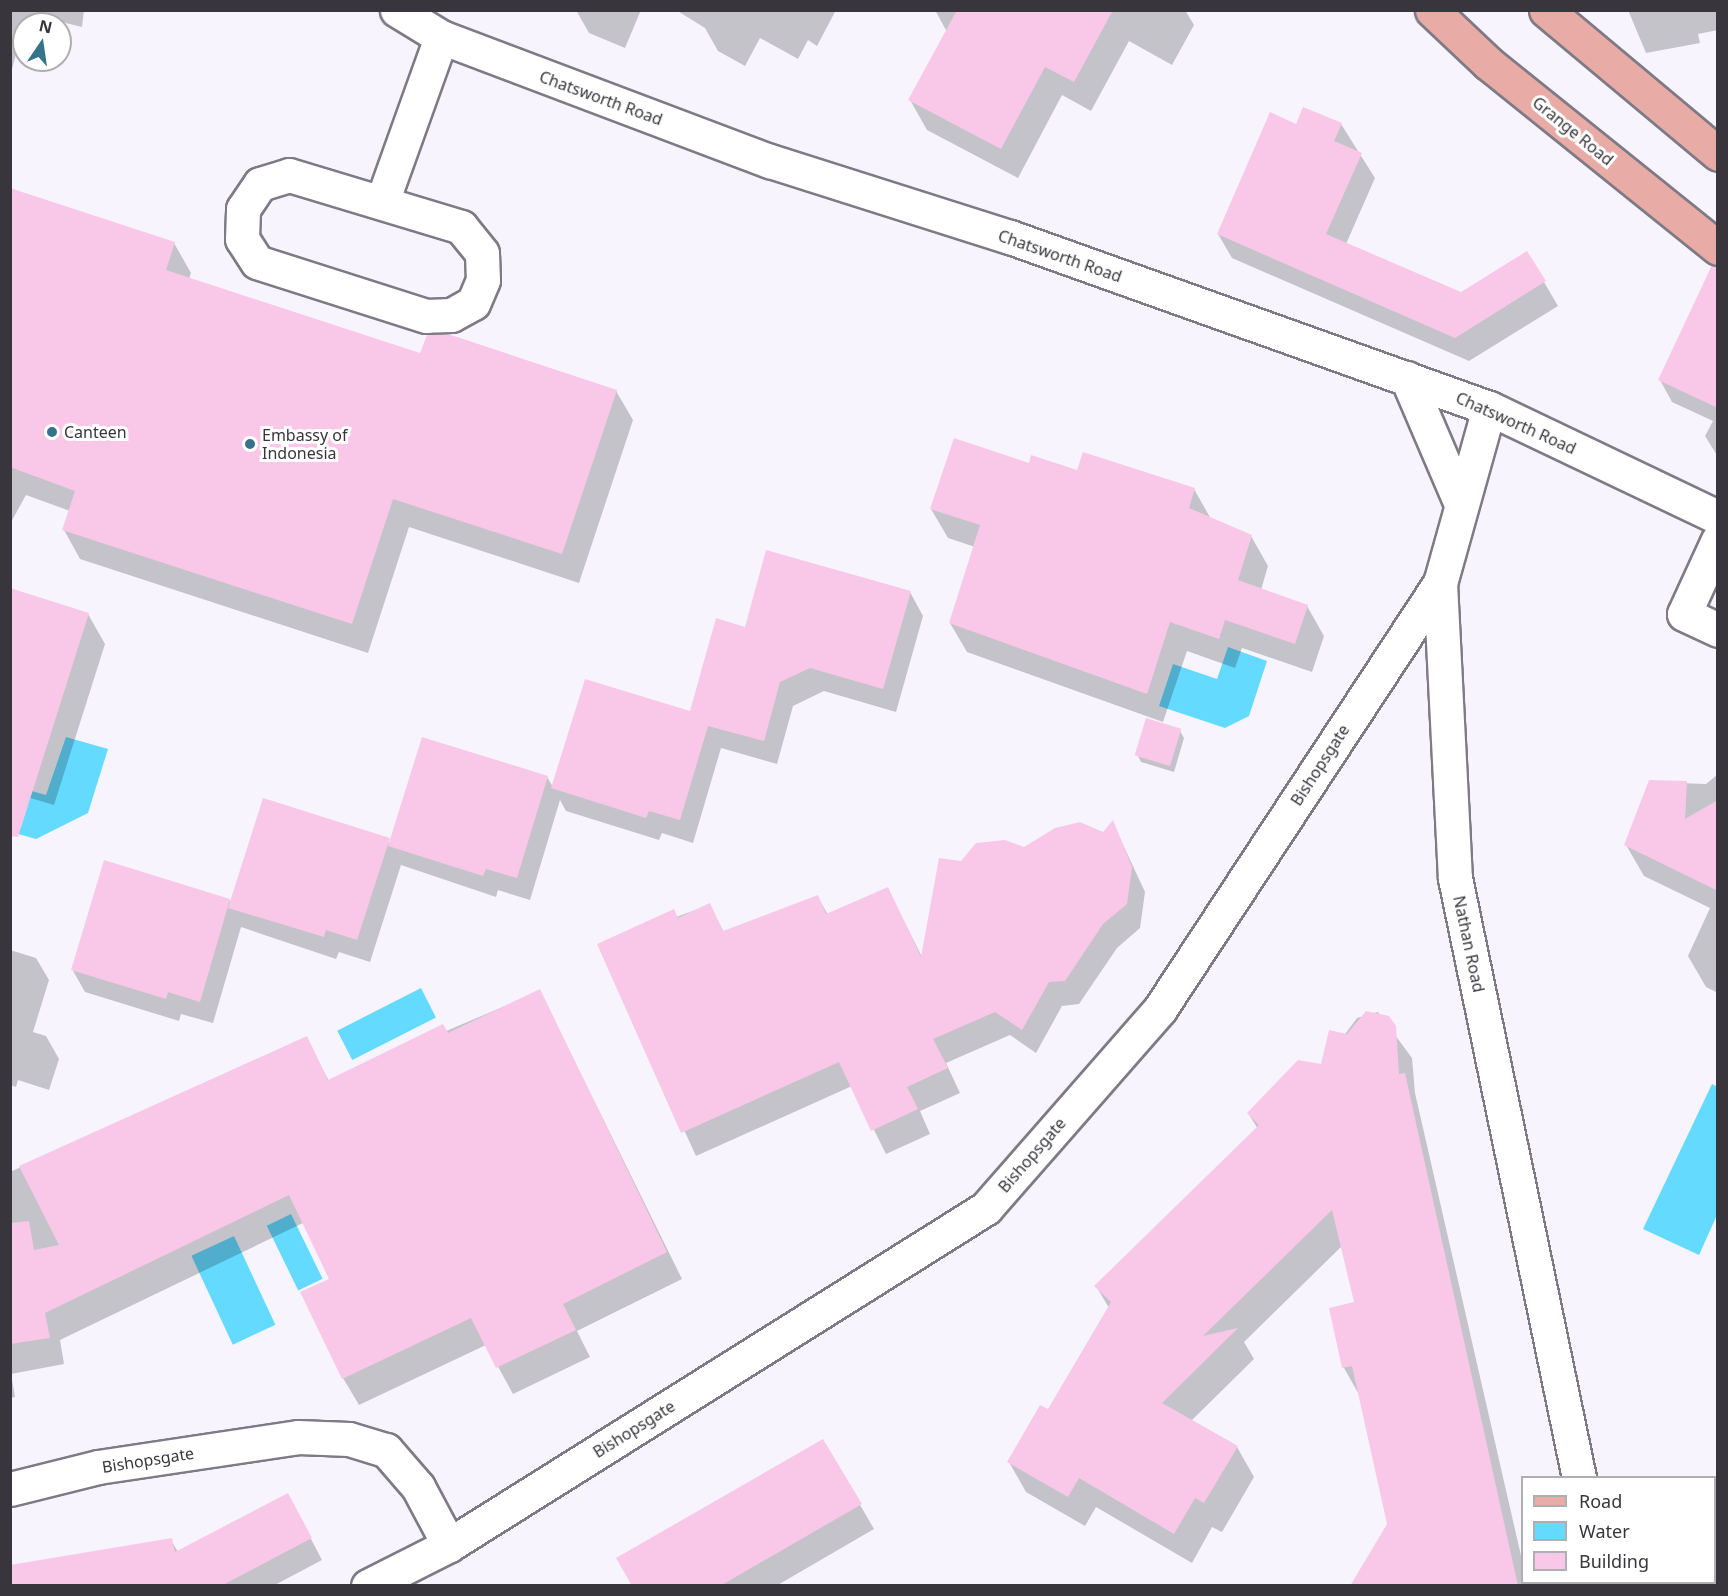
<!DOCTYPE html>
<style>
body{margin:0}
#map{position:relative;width:1728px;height:1596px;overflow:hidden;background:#f7f4fd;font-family:"Noto Sans",sans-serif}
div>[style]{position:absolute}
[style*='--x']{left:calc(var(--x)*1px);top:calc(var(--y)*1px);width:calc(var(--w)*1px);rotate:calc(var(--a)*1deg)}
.water>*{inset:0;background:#65daff;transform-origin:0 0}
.shadow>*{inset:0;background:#0003}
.building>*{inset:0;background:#f9c8e8;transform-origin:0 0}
.roads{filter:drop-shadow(2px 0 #7e7a86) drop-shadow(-2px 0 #7e7a86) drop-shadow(0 2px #7e7a86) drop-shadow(0 -2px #7e7a86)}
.minor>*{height:33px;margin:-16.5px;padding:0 16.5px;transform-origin:16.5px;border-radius:16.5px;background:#fff}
.major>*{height:33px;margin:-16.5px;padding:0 16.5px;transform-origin:16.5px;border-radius:16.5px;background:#e8aba5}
.dots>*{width:16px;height:16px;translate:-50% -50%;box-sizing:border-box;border:3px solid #fff;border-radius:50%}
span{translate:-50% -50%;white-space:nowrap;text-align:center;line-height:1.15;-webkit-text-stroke:6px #fff;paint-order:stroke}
.street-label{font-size:16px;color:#38363c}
.poi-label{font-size:16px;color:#38363c}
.left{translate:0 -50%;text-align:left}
.frame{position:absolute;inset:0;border:12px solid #38363c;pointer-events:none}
.legend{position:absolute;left:1521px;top:1476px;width:195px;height:108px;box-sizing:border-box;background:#fff;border:2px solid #afafb1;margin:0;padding:8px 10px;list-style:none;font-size:18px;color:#38363c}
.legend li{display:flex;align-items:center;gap:12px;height:30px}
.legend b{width:30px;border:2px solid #afafb1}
.north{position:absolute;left:12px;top:12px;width:60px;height:60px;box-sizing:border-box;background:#fff;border:2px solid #afafb1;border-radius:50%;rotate:13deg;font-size:16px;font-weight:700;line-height:24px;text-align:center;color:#38363c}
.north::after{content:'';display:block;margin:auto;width:21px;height:27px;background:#367489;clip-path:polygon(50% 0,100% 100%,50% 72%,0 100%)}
</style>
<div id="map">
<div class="water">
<i style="clip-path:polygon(1228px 647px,1267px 661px,1249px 716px,1225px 728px,1159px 706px,1173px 664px,1217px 679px)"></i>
<i style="clip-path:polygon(66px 737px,108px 749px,88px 813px,36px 839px,11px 832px,10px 785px,46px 795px)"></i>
<i style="left:421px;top:988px;width:33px;height:94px;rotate:63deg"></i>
<i style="clip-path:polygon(1712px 1084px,1718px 1087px,1717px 1215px,1699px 1255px,1643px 1229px)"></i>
<i style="left:291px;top:1214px;width:72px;height:27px;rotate:64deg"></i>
<i style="left:234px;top:1236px;width:98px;height:47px;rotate:65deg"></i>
</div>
<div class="shadow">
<i style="clip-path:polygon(10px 10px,84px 10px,82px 27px,33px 15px,24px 24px,10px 77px)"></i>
<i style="clip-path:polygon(576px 10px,641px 10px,625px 48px,589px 33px)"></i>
<i style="clip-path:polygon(676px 10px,836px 10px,817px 46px,808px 40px,798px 59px,760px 38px,745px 66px,718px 51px,705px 28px)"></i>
<i style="clip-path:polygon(935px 10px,1185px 10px,1194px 25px,1172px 65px,1129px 41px,1091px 111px,1062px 95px,1018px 178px,927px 130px,910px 100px,947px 32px)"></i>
<i style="clip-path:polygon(1628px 10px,1718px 10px,1718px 30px,1698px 34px,1700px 43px,1646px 53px)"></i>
<i style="clip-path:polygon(1341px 124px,1375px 178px,1346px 244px,1461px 294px,1527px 253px,1558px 306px,1469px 361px,1232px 258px,1218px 234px,1297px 126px)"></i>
<i style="clip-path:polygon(10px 190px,174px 243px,191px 273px,189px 279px,421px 355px,616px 391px,633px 420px,579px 583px,409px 527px,368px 653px,80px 559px,64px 530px,70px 511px,26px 495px,10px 524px)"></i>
<i style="clip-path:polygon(1718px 313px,1718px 457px,1705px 436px,1713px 421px,1672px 402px,1660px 380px)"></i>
<i style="clip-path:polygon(1030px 465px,1194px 489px,1211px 519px,1251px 536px,1268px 566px,1261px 590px,1307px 606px,1324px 636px,1312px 672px,1242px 648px,1235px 668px,1187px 651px,1163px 722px,967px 652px,950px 623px,975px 547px,948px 538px,931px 509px)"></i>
<i style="clip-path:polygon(910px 592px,923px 616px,896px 712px,824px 691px,793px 706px,777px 764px,721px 748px,693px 843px,662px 833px,659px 840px,566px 811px,560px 800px,530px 900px,498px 890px,496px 897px,401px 865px,370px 962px,339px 952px,336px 959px,241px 927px,213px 1023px,181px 1014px,179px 1021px,85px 992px,72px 969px,229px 901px,391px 842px,547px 777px,553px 787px,691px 713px,746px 628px)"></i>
<i style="clip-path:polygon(88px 614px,105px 644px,54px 805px,10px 792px)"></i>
<i style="clip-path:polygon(1180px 731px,1184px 738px,1174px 772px,1141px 762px,1137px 754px)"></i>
<i style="clip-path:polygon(1718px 774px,1718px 993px,1706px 987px,1688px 956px,1710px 908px,1644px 876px,1626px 845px,1650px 782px,1706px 784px)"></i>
<i style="clip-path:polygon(1113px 823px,1145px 892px,1140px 928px,1117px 948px,1079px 1004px,1062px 1006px,1036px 1053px,1010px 1035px,946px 1063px,960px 1093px,920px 1111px,930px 1134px,886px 1154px,852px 1086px,696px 1156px,599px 945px,709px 905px,724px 932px,818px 897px,828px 915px,888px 889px,922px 957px,962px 863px,1103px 834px)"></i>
<i style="clip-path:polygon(10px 950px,36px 958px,49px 980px,33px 1032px,46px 1036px,59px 1059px,49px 1090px,18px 1080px,16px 1087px,10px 1085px)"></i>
<i style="clip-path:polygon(540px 991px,682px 1279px,577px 1331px,590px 1357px,513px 1394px,486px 1345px,359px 1405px,343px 1378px,331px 1280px,303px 1223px,60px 1340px,64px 1364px,11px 1374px,15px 1397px,10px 1398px,10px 1172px,306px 1038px,329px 1081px)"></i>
<i style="clip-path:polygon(1378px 1012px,1412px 1058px,1415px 1093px,1522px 1560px,1522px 1582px,1528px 1586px,1352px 1586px,1389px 1525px,1361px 1398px,1344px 1368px,1331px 1309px,1356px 1303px,1342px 1246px,1244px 1342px,1254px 1359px,1191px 1421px,1237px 1447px,1254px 1477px,1222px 1532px,1212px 1527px,1192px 1563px,1096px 1507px,1085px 1526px,1026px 1492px,1009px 1462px,1049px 1411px,1109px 1308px,1096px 1286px,1258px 1129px,1248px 1113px,1322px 1065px,1357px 1018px)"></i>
<i style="clip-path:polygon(823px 1441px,874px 1529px,776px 1586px,633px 1586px)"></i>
<i style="clip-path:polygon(299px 1516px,322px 1560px,273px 1586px,47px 1586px,171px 1540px,178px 1552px)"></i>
</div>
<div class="building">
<i style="clip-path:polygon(957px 10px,1113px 10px,1074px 82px,1045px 67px,1001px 149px,908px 100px)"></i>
<i style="clip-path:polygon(1303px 107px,1342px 123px,1334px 141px,1362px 153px,1326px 234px,1461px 292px,1527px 251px,1546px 281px,1455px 338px,1217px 234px,1270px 112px,1296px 124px)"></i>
<i style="clip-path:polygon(10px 188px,175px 242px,166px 270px,420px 353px,427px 335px,448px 334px,617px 390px,562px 554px,393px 499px,352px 624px,62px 530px,75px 491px,10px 467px)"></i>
<i style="clip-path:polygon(1712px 265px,1718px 266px,1718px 408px,1658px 380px)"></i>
<i style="clip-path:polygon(954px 438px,1029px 463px,1031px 455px,1077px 470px,1083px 452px,1195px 488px,1189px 508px,1252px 535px,1238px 580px,1308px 605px,1295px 644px,1225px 620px,1219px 639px,1170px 622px,1147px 694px,949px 623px,980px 525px,930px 509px)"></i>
<i style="clip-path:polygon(766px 550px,911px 591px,883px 689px,810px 668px,780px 682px,764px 741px,708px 726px,680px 820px,649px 811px,646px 818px,551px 788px,585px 679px,690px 711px,716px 618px,745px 627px)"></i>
<i style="clip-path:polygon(10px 588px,89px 613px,18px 837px,10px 836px)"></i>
<i style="left:1146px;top:718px;width:37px;height:39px;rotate:17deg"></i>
<i style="clip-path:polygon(422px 737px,548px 776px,517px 878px,486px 869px,483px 876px,388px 846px)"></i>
<i style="clip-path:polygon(1649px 780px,1687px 781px,1685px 819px,1718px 800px,1718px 891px,1624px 845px)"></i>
<i style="clip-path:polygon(263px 798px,390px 838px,357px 940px,326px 930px,324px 937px,228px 908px)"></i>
<i style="clip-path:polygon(1113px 820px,1132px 867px,1127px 904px,1103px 924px,1065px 981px,1049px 982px,1022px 1030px,995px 1012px,933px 1039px,948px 1068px,907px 1087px,918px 1109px,871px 1131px,839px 1062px,681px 1133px,597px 944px,674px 909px,678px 918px,710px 903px,723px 931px,818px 895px,826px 914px,888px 887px,921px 957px,939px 858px,961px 861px,976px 843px,1005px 840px,1024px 847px,1055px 828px,1080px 822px,1103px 832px)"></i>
<i style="clip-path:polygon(104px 860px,230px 899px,200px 1002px,168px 992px,166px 999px,71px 970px)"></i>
<i style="clip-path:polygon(540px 989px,667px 1252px,563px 1304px,576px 1330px,496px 1368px,471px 1318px,342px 1379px,300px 1292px,329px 1279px,289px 1195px,45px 1313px,50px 1338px,10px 1344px,10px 1223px,29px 1221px,34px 1250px,59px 1245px,19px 1166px,307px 1036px,328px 1080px,443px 1024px,448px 1033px)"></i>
<i style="clip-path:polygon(1366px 1011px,1389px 1016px,1396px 1026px,1399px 1074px,1405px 1073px,1518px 1586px,1350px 1586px,1387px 1524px,1352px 1366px,1342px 1368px,1329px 1308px,1354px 1302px,1332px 1210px,1203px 1336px,1238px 1328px,1162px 1403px,1238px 1446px,1204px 1503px,1195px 1498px,1174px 1534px,1079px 1478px,1068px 1497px,1007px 1462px,1040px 1405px,1048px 1409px,1111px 1302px,1094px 1286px,1259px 1125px,1247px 1113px,1298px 1060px,1321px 1064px,1329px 1030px,1347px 1034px)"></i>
<i style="clip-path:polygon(823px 1439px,862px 1504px,720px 1586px,632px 1586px,616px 1558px)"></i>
<i style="clip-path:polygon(288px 1493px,312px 1538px,221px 1586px,10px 1586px,10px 1565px,172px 1538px,175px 1552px)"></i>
</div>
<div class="roads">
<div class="minor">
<i style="--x:397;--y:10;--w:52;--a:31.5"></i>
<i style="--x:441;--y:37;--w:352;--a:20.7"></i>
<i style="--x:770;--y:161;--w:252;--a:17.6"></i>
<i style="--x:1010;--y:237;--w:509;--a:19.65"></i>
<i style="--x:1489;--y:408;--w:254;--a:25.5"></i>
<i style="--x:289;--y:175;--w:180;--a:16.8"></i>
<i style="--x:461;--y:227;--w:33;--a:51"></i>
<i style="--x:482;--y:253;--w:27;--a:88"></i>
<i style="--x:483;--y:280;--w:25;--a:113"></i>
<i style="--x:473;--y:303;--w:25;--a:151"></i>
<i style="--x:451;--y:315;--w:25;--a:178"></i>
<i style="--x:426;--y:316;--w:177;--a:-162.3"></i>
<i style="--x:257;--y:262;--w:27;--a:-123"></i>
<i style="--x:242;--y:239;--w:30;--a:-88"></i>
<i style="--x:243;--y:209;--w:30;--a:-56"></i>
<i style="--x:260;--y:184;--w:30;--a:-17"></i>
<i style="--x:382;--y:202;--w:175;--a:-70.3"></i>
<i style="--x:1407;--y:378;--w:137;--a:66.8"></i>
<i style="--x:1489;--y:408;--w:182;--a:105.6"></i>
<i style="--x:1440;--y:583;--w:295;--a:87.1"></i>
<i style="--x:1455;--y:878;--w:613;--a:78.32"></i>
<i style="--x:1718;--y:540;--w:81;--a:114.7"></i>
<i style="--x:1684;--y:614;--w:38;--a:25"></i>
<i style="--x:10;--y:1489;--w:91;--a:-14"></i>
<i style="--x:98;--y:1467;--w:202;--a:-8.5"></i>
<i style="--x:298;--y:1437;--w:51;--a:2.2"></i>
<i style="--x:349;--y:1439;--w:39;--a:17"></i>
<i style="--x:386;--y:1450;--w:49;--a:49.1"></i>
<i style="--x:418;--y:1487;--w:66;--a:61.9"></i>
<i style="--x:1601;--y:1582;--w:4;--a:90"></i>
<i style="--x:368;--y:1586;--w:91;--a:-26.8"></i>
<i style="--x:449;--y:1545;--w:634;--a:-32.11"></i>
<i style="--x:986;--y:1208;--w:264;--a:-48.8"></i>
<i style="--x:1160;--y:1009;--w:510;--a:-56.68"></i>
</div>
<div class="major">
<i style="--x:1432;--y:10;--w:77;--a:43.4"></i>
<i style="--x:1488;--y:63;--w:295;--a:38.8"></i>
<i style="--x:1546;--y:10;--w:224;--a:39.9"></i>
</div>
</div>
<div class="dots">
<i style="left:52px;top:432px;background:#367489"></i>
<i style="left:250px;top:444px;background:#367489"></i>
</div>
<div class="street-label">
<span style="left:601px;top:98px;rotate:20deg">Chatsworth Road</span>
<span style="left:1573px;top:131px;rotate:39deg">Grange Road</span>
<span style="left:1060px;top:256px;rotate:19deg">Chatsworth Road</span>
<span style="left:1516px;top:423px;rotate:24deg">Chatsworth Road</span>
<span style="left:1320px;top:765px;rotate:-57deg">Bishopsgate</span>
<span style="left:1469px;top:944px;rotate:78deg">Nathan Road</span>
<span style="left:1032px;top:1155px;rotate:-49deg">Bishopsgate</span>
<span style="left:634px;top:1429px;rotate:-32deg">Bishopsgate</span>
<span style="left:148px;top:1460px;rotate:-9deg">Bishopsgate</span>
</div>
<div class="poi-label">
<span class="left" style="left:64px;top:432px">Canteen</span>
<span class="left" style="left:262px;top:444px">Embassy of<br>Indonesia</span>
</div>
<div class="frame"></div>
<ul class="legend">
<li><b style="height:8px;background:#e8aba5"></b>Road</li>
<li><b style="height:16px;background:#65daff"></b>Water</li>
<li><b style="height:16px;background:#f9c8e8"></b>Building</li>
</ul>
<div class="north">N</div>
</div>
